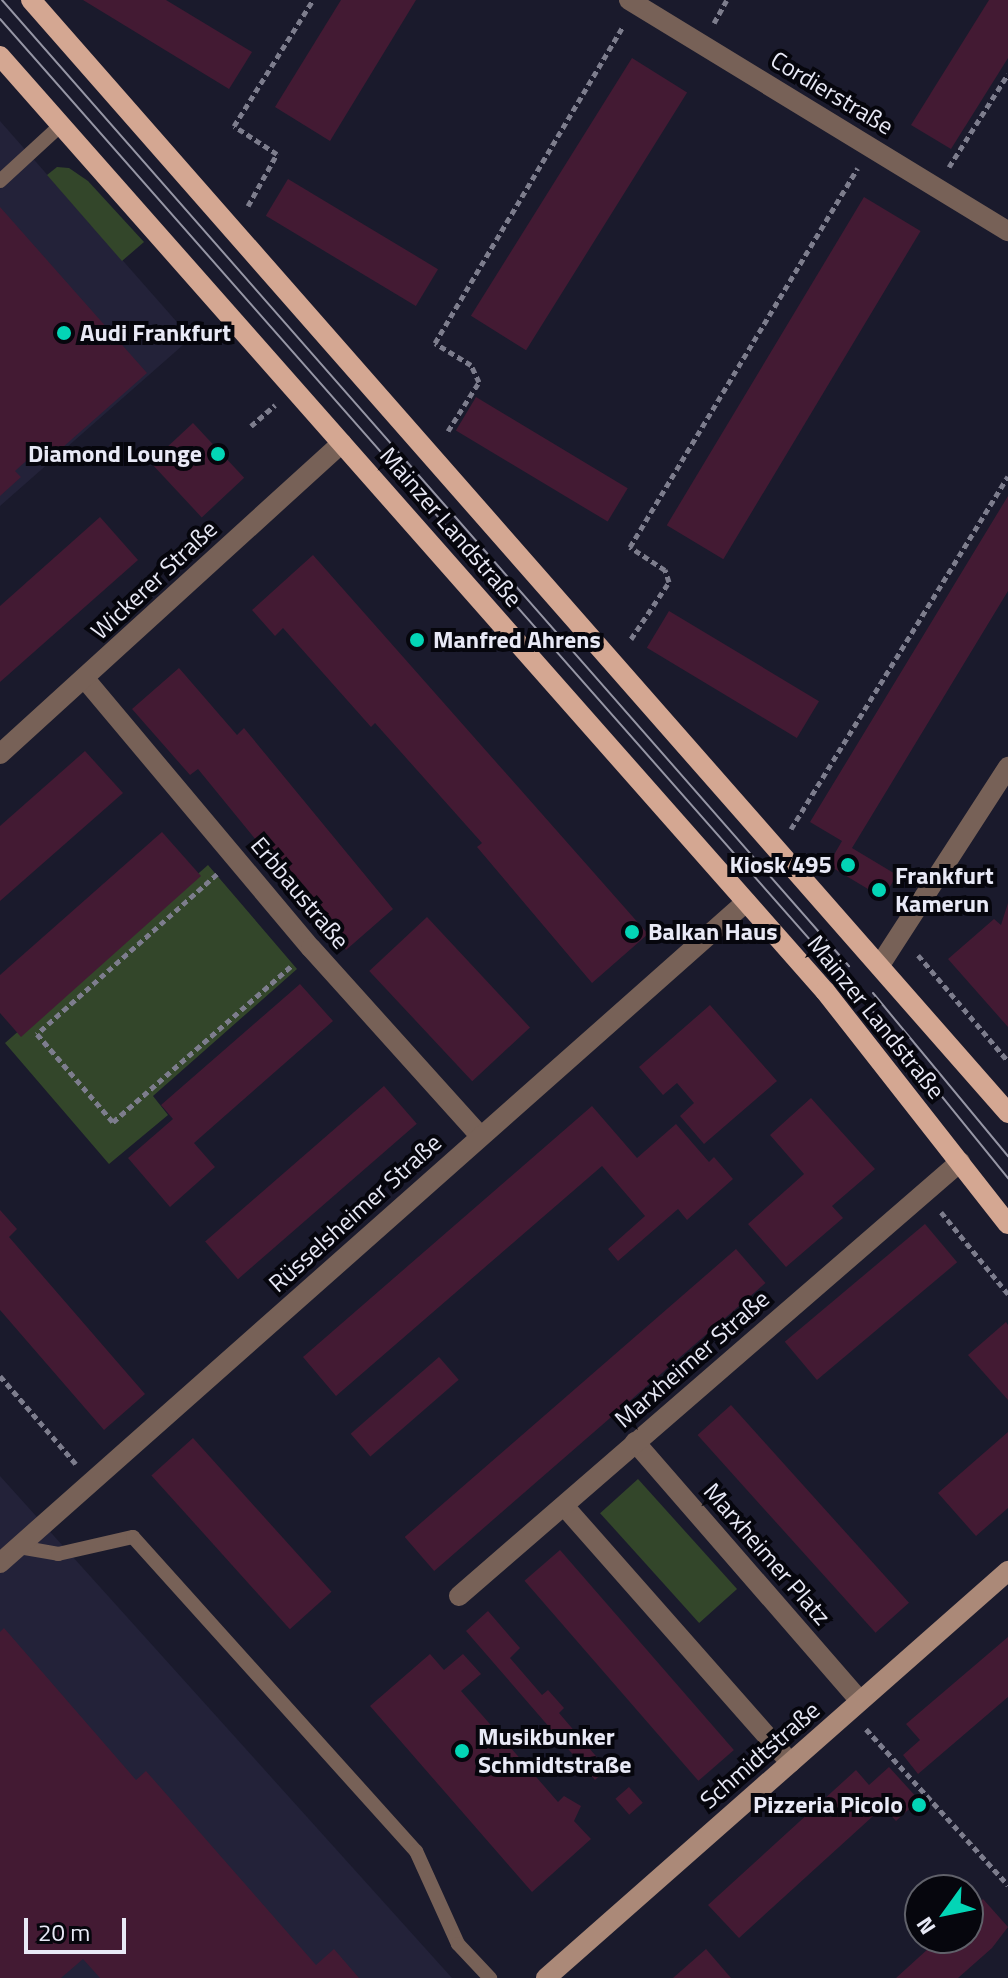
<!DOCTYPE html>
<meta charset="utf-8">
<style>
body{margin:0}
#map{position:relative;width:1008px;height:1978px;overflow:hidden;background:#1a1a2c;font-family:"Titillium Web",sans-serif}
div>[style]{position:absolute}
[style*='--x']{left:calc(var(--x)*1px);top:calc(var(--y)*1px);width:calc(var(--w)*1px);rotate:calc(var(--a)*1deg)}
.built>*{inset:0;background:#232239}
.green>*{inset:0;background:#33462a;transform-origin:0 0}
.building>*{inset:0;background:#431a33;transform-origin:0 0}
.path>*{height:5px;margin-top:-2.5px;transform-origin:0;background:repeating-linear-gradient(90deg,#7d7d8d 0 6px,transparent 0 10px)}
.lane>*{height:14px;margin:-7px;padding:0 7px;transform-origin:7px;border-radius:7px;background:#776157}
.street>*{height:20px;margin:-10px;padding:0 10px;transform-origin:10px;border-radius:10px;background:#776157}
.secondary>*{height:20px;margin:-10px;padding:0 10px;transform-origin:10px;border-radius:10px;background:#ab8978}
.primary>*{height:20px;margin:-10px;padding:0 10px;transform-origin:10px;border-radius:10px;background:#d4a792}
.tram>*{height:2px;margin:-1px;padding:0 1px;transform-origin:1px;border-radius:1px;background:#9696a5}
.dots>*{width:22px;height:22px;translate:-50% -50%;box-sizing:border-box;border:4px solid #06060d;border-radius:50%}
span{translate:-50% -50%;white-space:nowrap;text-align:center;line-height:1.15;-webkit-text-stroke:8px #06060d;paint-order:stroke}
.street-label{font-size:24px;color:#e8e9f6}
.poi-label{font-size:24px;color:#e8e9f6;font-weight:700}
.left{translate:0 -50%;text-align:left}
.right{translate:-100% -50%;text-align:right}
.north{position:absolute;left:904px;top:1874px;width:80px;height:80px;box-sizing:border-box;background:#06060d;border:2px solid #60616a;border-radius:50%;rotate:237deg;font-size:22px;font-weight:700;line-height:32px;text-align:center;color:#e8e9f6}
.north::after{content:'';display:block;margin:auto;width:28px;height:36px;background:#03d5b6;clip-path:polygon(50% 0,100% 100%,50% 72%,0 100%)}
.scale{position:absolute;left:24px;top:1918px;width:102px;height:36px;box-sizing:border-box;border:4px solid #e8e9f6;border-top:0;padding-left:10px;font-size:24px;line-height:28px;white-space:nowrap;color:#e8e9f6;-webkit-text-stroke:6px #06060d;paint-order:stroke}
</style>
<div id="map">
<div class="built">
<i style="clip-path:polygon(0 121px,191px 338px,0 506px)"></i>
<i style="clip-path:polygon(0 1476px,452px 1978px,0 1978px)"></i>
</div>
<div class="green">
<i style="clip-path:polygon(57px 167px,69px 168px,88px 181px,144px 242px,122px 261px,47px 175px)"></i>
<i style="clip-path:polygon(208px 865px,297px 969px,153px 1096px,168px 1115px,109px 1164px,5px 1043px)"></i>
<i style="left:638px;top:1479px;width:148px;height:51px;rotate:48deg"></i>
</div>
<div class="building">
<i style="clip-path:polygon(83px 0,166px 0,252px 52px,229px 89px)"></i>
<i style="clip-path:polygon(341px 0,416px 0,330px 141px,275px 107px)"></i>
<i style="clip-path:polygon(989px 0,1008px 0,1008px 58px,951px 149px,911px 125px)"></i>
<i style="left:632px;top:58px;width:65px;height:304px;rotate:32deg"></i>
<i style="left:288px;top:179px;width:175px;height:43px;rotate:31deg"></i>
<i style="left:864px;top:197px;width:66px;height:383px;rotate:31deg"></i>
<i style="clip-path:polygon(0 207px,147px 373px,54px 455px,45px 444px,15px 471px,21px 477px,0 496px)"></i>
<i style="left:476px;top:397px;width:177px;height:39px;rotate:31deg"></i>
<i style="left:193px;top:423px;width:75px;height:58px;rotate:47deg"></i>
<i style="clip-path:polygon(1008px 496px,1008px 591px,852px 848px,897px 875px,883px 898px,828px 865px,842px 841px,810px 822px)"></i>
<i style="clip-path:polygon(100px 517px,138px 560px,0 682px,0 606px)"></i>
<i style="clip-path:polygon(313px 555px,648px 934px,592px 983px,477px 847px,482px 843px,375px 723px,371px 727px,283px 628px,275px 636px,252px 610px)"></i>
<i style="left:669px;top:611px;width:175px;height:43px;rotate:31deg"></i>
<i style="clip-path:polygon(179px 668px,237px 735px,244px 728px,393px 909px,346px 950px,198px 769px,190px 775px,132px 709px)"></i>
<i style="clip-path:polygon(85px 751px,123px 793px,0 901px,0 826px)"></i>
<i style="clip-path:polygon(162px 832px,201px 876px,21px 1037px,0 1013px,0 975px)"></i>
<i style="clip-path:polygon(1008px 903px,1008px 1027px,948px 959px,994px 919px,1001px 925px)"></i>
<i style="left:427px;top:917px;width:151px;height:79px;rotate:47deg"></i>
<i style="clip-path:polygon(300px 984px,333px 1021px,194px 1143px,215px 1167px,170px 1207px,128px 1158px,173px 1119px,161px 1105px)"></i>
<i style="clip-path:polygon(710px 1005px,777px 1081px,704px 1144px,680px 1116px,694px 1103px,677px 1083px,663px 1095px,639px 1067px)"></i>
<i style="left:384px;top:1086px;width:50px;height:237px;rotate:49deg"></i>
<i style="clip-path:polygon(811px 1098px,875px 1169px,832px 1206px,843px 1218px,786px 1267px,748px 1224px,804px 1174px,770px 1135px)"></i>
<i style="clip-path:polygon(592px 1106px,637px 1158px,676px 1124px,709px 1162px,714px 1157px,733px 1179px,687px 1220px,678px 1209px,618px 1261px,608px 1249px,645px 1216px,602px 1166px,336px 1396px,303px 1357px)"></i>
<i style="clip-path:polygon(0 1210px,17px 1229px,9px 1237px,145px 1394px,104px 1430px,0 1310px)"></i>
<i style="left:925px;top:1224px;width:50px;height:183px;rotate:50deg"></i>
<i style="left:736px;top:1249px;width:45px;height:439px;rotate:49deg"></i>
<i style="clip-path:polygon(1006px 1322px,1008px 1325px,1008px 1400px,968px 1355px)"></i>
<i style="left:439px;top:1357px;width:30px;height:117px;rotate:49deg"></i>
<i style="left:731px;top:1405px;width:266px;height:45px;rotate:48deg"></i>
<i style="clip-path:polygon(1008px 1432px,1008px 1508px,976px 1536px,938px 1493px)"></i>
<i style="left:193px;top:1438px;width:207px;height:56px;rotate:48deg"></i>
<i style="left:560px;top:1550px;width:265px;height:47px;rotate:49deg"></i>
<i style="clip-path:polygon(488px 1611px,520px 1648px,510px 1658px,542px 1695px,548px 1690px,564px 1708px,559px 1713px,607px 1769px,595px 1780px,466px 1631px)"></i>
<i style="clip-path:polygon(4px 1628px,136px 1780px,146px 1771px,316px 1965px,334px 1949px,359px 1978px,100px 1978px,83px 1959px,61px 1978px,0 1978px,0 1632px)"></i>
<i style="clip-path:polygon(1008px 1637px,1008px 1697px,918px 1774px,903px 1755px,920px 1740px,906px 1724px)"></i>
<i style="clip-path:polygon(430px 1654px,444px 1670px,463px 1654px,481px 1674px,461px 1691px,558px 1802px,564px 1796px,581px 1806px,574px 1821px,591px 1839px,532px 1892px,370px 1706px)"></i>
<i style="clip-path:polygon(889px 1767px,919px 1800px,896px 1821px,883px 1807px,739px 1938px,708px 1905px,856px 1770px,869px 1785px)"></i>
<i style="left:629px;top:1787px;width:21px;height:18px;rotate:49deg"></i>
<i style="clip-path:polygon(983px 1899px,1008px 1927px,992px 1948px,958px 1978px,896px 1978px,940px 1938px,968px 1938px,968px 1913px)"></i>
<i style="clip-path:polygon(706px 1949px,731px 1978px,673px 1978px)"></i>
</div>
<div class="path">
<i style="--x:714;--y:23;--w:26;--a:-61"></i>
<i style="--x:949;--y:167;--w:110;--a:-57.6"></i>
<i style="--x:248;--y:206;--w:60;--a:-60.9"></i>
<i style="--x:277;--y:154;--w:51;--a:-146.9"></i>
<i style="--x:234;--y:126;--w:149;--a:-57.9"></i>
<i style="--x:251;--y:426;--w:32;--a:-41"></i>
<i style="--x:448;--y:431;--w:58;--a:-57.7"></i>
<i style="--x:479;--y:382;--w:19;--a:-115"></i>
<i style="--x:471;--y:365;--w:42;--a:-148.6"></i>
<i style="--x:435;--y:343;--w:369;--a:-59.3"></i>
<i style="--x:631;--y:639;--w:69;--a:-56.3"></i>
<i style="--x:669;--y:582;--w:13;--a:-108"></i>
<i style="--x:665;--y:570;--w:42;--a:-146.7"></i>
<i style="--x:630;--y:547;--w:442;--a:-59"></i>
<i style="--x:791;--y:829;--w:414;--a:-58.4"></i>
<i style="--x:217;--y:874;--w:241;--a:138.4"></i>
<i style="--x:37;--y:1034;--w:116;--a:49.2"></i>
<i style="--x:113;--y:1122;--w:237;--a:-41.2"></i>
<i style="--x:918;--y:955;--w:139;--a:49.7"></i>
<i style="--x:941;--y:1212;--w:106;--a:50.7"></i>
<i style="--x:0;--y:1376;--w:116;--a:49.2"></i>
<i style="--x:866;--y:1729;--w:211;--a:47.7"></i>
</div>
<div class="lane">
<i style="--x:0;--y:181;--w:83;--a:-42.6"></i>
<i style="--x:19;--y:1547;--w:40;--a:10"></i>
<i style="--x:58;--y:1554;--w:77;--a:-12.8"></i>
<i style="--x:133;--y:1537;--w:423;--a:48"></i>
<i style="--x:416;--y:1851;--w:102;--a:65.7"></i>
<i style="--x:458;--y:1944;--w:47;--a:46.7"></i>
</div>
<div class="street">
<i style="--x:629;--y:0;--w:444;--a:31.4"></i>
<i style="--x:85;--y:679;--w:351;--a:50"></i>
<i style="--x:311;--y:948;--w:253;--a:48"></i>
<i style="--x:0;--y:754;--w:462;--a:-42.3"></i>
<i style="--x:880;--y:965;--w:236;--a:-57.1"></i>
<i style="--x:635;--y:1442;--w:342;--a:49"></i>
<i style="--x:565;--y:1507;--w:341;--a:48.6"></i>
<i style="--x:0;--y:1563;--w:997;--a:-41.54"></i>
<i style="--x:459;--y:1596;--w:663;--a:-40.9"></i>
</div>
<div class="secondary">
<i style="--x:546;--y:1978;--w:616;--a:-41.38"></i>
</div>
<div class="primary">
<i style="--x:31;--y:0;--w:1481;--a:48.72"></i>
<i style="--x:0;--y:56;--w:1247;--a:48.58"></i>
<i style="--x:825;--y:991;--w:296;--a:51.9"></i>
</div>
<div class="tram">
<i style="--x:2;--y:0;--w:1285;--a:48.76"></i>
<i style="--x:0;--y:19;--w:1319;--a:48.66"></i>
<i style="--x:871;--y:1009;--w:218;--a:51"></i>
<i style="--x:873;--y:993;--w:212;--a:50.4"></i>
</div>
<div class="dots">
<i style="left:64px;top:333px;background:#03d5b6"></i>
<i style="left:218px;top:454px;background:#03d5b6"></i>
<i style="left:417px;top:640px;background:#03d5b6"></i>
<i style="left:848px;top:865px;background:#03d5b6"></i>
<i style="left:879px;top:890px;background:#03d5b6"></i>
<i style="left:632px;top:932px;background:#03d5b6"></i>
<i style="left:462px;top:1751px;background:#03d5b6"></i>
<i style="left:919px;top:1805px;background:#03d5b6"></i>
</div>
<div class="street-label">
<span style="left:832px;top:93px;rotate:31deg">Cordierstraße</span>
<span style="left:451px;top:527px;rotate:49deg">Mainzer Landstraße</span>
<span style="left:154px;top:580px;rotate:-43deg">Wickerer Straße</span>
<span style="left:300px;top:893px;rotate:50deg">Erbbaustraße</span>
<span style="left:876px;top:1017px;rotate:51deg">Mainzer Landstraße</span>
<span style="left:355px;top:1213px;rotate:-42deg">Rüsselsheimer Straße</span>
<span style="left:692px;top:1359px;rotate:-41deg">Marxheimer Straße</span>
<span style="left:767px;top:1554px;rotate:49deg">Marxheimer Platz</span>
<span style="left:760px;top:1755px;rotate:-41deg">Schmidtstraße</span>
</div>
<div class="poi-label">
<span class="left" style="left:80px;top:333px">Audi Frankfurt</span>
<span class="right" style="left:202px;top:454px">Diamond Lounge</span>
<span class="left" style="left:433px;top:640px">Manfred Ahrens</span>
<span class="right" style="left:832px;top:865px">Kiosk 495</span>
<span class="left" style="left:895px;top:890px">Frankfurt<br>Kamerun</span>
<span class="left" style="left:648px;top:932px">Balkan Haus</span>
<span class="left" style="left:478px;top:1751px">Musikbunker<br>Schmidtstraße</span>
<span class="right" style="left:903px;top:1805px">Pizzeria Picolo</span>
</div>
<div class="north">N</div>
<div class="scale">20 m</div>
</div>
